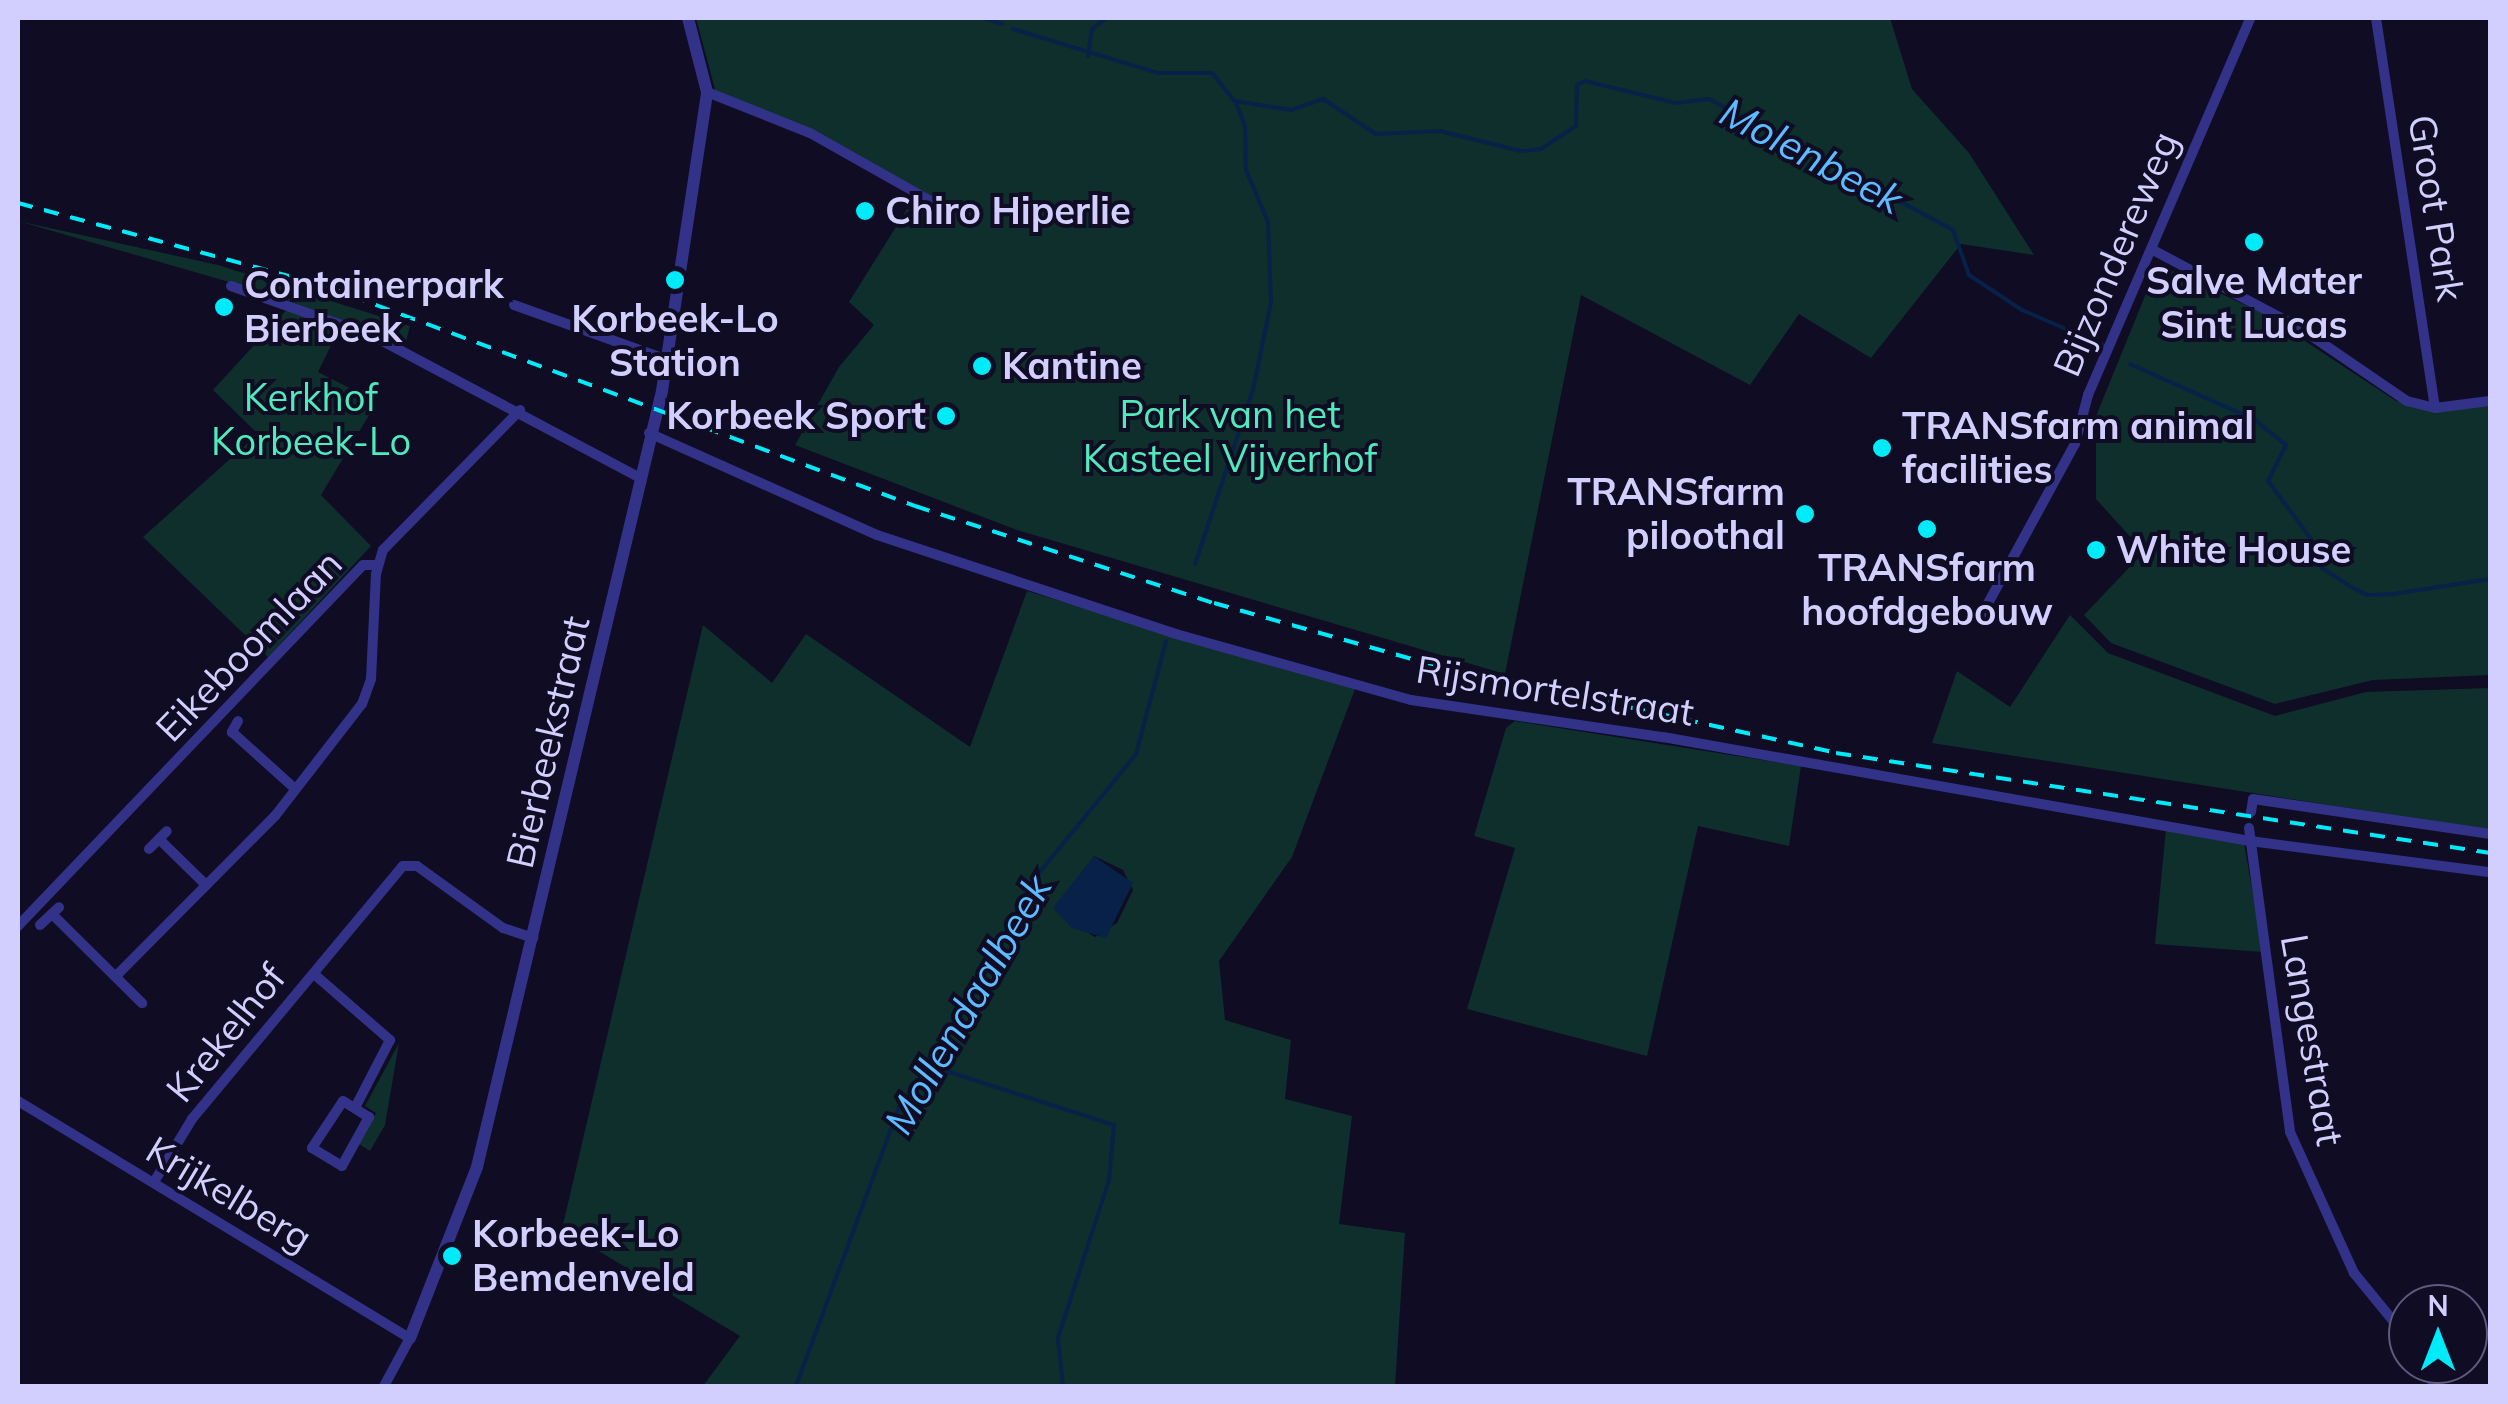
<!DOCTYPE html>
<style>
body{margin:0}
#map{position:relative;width:2508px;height:1404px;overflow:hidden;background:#0f0c24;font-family:Mulish,sans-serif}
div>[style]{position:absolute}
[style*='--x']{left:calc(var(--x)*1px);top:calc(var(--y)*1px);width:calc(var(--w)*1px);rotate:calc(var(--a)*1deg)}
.green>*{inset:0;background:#0e2f2c}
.water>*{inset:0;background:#072148}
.stream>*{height:4px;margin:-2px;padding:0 2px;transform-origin:2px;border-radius:2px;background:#072148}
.minor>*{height:10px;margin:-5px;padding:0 5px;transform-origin:5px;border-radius:5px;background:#323288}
.tertiary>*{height:12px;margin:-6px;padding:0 6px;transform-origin:6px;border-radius:6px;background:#323288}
.rail>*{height:4px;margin-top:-2px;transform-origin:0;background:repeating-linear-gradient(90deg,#00ebfa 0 15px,transparent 0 27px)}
.dots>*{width:28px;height:28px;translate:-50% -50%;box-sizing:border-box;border:5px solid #0f0c24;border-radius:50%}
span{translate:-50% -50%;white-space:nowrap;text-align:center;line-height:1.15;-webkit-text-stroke:8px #0f0c24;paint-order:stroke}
.street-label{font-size:38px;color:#d2cfff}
.poi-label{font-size:38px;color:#d2cfff;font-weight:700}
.left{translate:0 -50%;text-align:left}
.right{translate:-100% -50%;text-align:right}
.park-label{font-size:38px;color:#4febbd}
.water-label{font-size:40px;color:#5dbbff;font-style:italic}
.frame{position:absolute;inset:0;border:20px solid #d2cfff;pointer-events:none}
.north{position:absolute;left:2388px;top:1284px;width:100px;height:100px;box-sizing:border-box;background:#0f0c24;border:2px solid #5d5a7c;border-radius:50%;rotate:0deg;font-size:28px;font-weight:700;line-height:40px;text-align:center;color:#d2cfff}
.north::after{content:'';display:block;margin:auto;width:35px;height:45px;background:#00ebfa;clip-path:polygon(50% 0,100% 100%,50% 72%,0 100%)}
</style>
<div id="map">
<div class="green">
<i style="clip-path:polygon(696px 18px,1890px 18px,1912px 89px,1969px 153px,2034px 255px,1961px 244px,1871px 358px,1799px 314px,1750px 385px,1581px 295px,1505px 674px,1017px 530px,795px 445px,839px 367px,874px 325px,849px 302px,919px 190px,716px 93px)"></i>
<i style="clip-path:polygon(18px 221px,218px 265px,410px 326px,404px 349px,281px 297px)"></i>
<i style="clip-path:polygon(2158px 264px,2264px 314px,2396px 401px,2436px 410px,2490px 403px,2490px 675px,2373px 680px,2275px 704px,2111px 643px,2084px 615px,2144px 552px,2096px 499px,2096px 416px)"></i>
<i style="clip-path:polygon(289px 307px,341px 325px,318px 372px,377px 402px,321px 495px,371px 546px,268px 657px,143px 537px,258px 434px,213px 390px)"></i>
<i style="clip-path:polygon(evenodd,1027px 591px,1355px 689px,1292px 857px,1219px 961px,1225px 1020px,1291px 1040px,1285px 1099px,1352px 1116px,1339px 1224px,1405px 1233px,1395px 1386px,703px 1386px,740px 1336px,562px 1229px,703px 625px,772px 683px,806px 634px,970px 747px,1027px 591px,1094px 856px,1123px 870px,1133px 890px,1117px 923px,1095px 937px,1064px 918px,1094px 856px)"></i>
<i style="clip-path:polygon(2070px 615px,2108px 653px,2275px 716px,2366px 692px,2490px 688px,2490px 830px,1932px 743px,1957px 671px,2010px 707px)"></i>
<i style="clip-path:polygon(1515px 721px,1801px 766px,1789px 846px,1698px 826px,1647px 1056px,1467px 1009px,1515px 848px,1474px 836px,1506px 728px)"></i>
<i style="clip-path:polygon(2166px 828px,2244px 843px,2263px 952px,2155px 944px)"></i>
<i style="clip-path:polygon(399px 1043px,385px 1125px,370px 1151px,359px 1144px,376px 1113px,365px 1106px)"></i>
</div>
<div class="water">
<i style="clip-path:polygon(1094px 856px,1133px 883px,1106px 938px,1072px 928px,1053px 908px)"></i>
</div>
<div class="stream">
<i style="--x:984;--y:18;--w:19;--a:18"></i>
<i style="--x:1013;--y:29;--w:152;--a:16.9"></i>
<i style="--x:1158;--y:73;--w:54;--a:0"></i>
<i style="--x:1212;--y:73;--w:36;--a:51"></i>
<i style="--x:1235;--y:101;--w:57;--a:9.1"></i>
<i style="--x:1291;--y:110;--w:34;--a:-19"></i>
<i style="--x:1323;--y:99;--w:64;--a:33.4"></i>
<i style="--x:1376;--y:134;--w:64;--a:-2.7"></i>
<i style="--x:1440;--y:131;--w:83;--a:13.9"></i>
<i style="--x:1521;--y:151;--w:20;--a:-6"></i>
<i style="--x:1541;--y:149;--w:42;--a:-33.3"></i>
<i style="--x:1576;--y:126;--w:41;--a:-88.6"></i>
<i style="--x:1577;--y:85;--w:9;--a:-27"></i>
<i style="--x:1585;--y:81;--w:94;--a:13.6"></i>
<i style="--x:1676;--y:103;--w:33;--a:-7"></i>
<i style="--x:1709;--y:99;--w:277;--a:28.2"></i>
<i style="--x:1953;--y:230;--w:48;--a:70.4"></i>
<i style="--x:1969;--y:275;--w:64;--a:33.4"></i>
<i style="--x:2022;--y:310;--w:88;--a:23.4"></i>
<i style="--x:1088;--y:56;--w:27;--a:-82"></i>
<i style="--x:1092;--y:29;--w:18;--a:-38"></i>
<i style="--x:2130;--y:364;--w:137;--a:24.1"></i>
<i style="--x:2255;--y:420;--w:40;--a:39"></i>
<i style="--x:2286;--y:445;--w:40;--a:116.6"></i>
<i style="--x:2268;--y:481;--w:82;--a:53.4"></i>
<i style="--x:2317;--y:547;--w:22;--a:77"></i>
<i style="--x:2322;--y:568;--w:31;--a:33"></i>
<i style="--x:2348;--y:585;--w:21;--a:28"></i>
<i style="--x:2367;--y:595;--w:26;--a:-2"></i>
<i style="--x:2393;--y:594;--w:98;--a:-8.8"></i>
<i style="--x:1195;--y:564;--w:183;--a:-71.6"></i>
<i style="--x:1253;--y:390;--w:90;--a:-78.4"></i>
<i style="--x:1271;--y:302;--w:80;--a:-92.1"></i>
<i style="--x:1268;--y:222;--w:56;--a:-112.9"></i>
<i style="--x:1246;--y:170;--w:44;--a:-91.3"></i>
<i style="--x:1245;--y:126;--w:25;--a:-111"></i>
<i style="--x:924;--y:1064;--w:200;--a:17.8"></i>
<i style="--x:1114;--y:1125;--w:55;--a:95.2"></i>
<i style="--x:1109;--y:1180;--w:166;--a:107.9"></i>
<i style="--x:1058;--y:1338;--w:48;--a:84.1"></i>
<i style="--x:796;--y:1386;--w:297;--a:-69.7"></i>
<i style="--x:899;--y:1107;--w:121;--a:-55.8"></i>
<i style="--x:967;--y:1007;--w:146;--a:-62.2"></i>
<i style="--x:1035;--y:878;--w:160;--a:-50.8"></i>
<i style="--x:1136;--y:754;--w:117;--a:-75.1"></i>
</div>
<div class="minor">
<i style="--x:2376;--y:18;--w:394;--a:81.4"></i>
<i style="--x:707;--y:92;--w:111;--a:21.7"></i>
<i style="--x:810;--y:133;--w:137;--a:29.4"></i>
<i style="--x:2151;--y:249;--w:169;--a:27.9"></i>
<i style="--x:2300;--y:328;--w:130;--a:34.3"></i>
<i style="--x:2407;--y:401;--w:29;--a:14"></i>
<i style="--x:2435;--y:408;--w:55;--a:-7.3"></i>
<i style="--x:231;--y:286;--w:153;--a:19.5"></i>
<i style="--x:375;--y:337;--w:298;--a:28"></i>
<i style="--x:514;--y:305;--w:164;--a:19.7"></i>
<i style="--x:649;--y:433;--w:250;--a:24.1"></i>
<i style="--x:877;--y:535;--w:315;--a:18.3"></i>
<i style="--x:1176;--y:634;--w:244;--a:15.7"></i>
<i style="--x:1411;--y:700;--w:255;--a:8.4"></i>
<i style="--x:1663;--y:737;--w:596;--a:10.05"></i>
<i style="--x:2250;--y:841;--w:242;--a:7.4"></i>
<i style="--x:1980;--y:618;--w:198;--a:-61.4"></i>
<i style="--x:2075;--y:444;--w:51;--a:-75.1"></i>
<i style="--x:2088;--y:395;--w:410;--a:-66.7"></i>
<i style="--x:238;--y:721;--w:13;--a:119"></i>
<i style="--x:232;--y:732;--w:82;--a:42"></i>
<i style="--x:2251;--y:812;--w:13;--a:-81"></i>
<i style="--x:2253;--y:799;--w:240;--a:8.4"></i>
<i style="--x:2249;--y:828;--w:307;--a:82.3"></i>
<i style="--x:2290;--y:1132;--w:155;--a:65.6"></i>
<i style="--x:2354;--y:1273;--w:85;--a:50.7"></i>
<i style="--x:159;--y:839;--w:66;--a:44.4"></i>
<i style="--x:149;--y:849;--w:25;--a:-45"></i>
<i style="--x:52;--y:914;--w:127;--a:44.7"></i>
<i style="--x:40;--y:925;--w:26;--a:-43"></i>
<i style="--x:18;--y:926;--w:499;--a:-46.3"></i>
<i style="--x:363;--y:565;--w:15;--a:0"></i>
<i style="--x:314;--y:974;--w:101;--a:41"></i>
<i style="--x:390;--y:1040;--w:72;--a:117.3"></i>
<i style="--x:116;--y:976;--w:226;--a:-45.2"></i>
<i style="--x:275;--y:816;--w:142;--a:-52.2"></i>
<i style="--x:362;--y:704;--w:27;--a:-70"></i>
<i style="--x:371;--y:679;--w:105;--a:-87.3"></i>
<i style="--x:376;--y:574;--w:25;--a:-74"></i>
<i style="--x:383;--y:550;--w:196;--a:-45.6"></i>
<i style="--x:18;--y:1101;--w:458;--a:31.2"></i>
<i style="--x:410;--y:1338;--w:55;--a:118.4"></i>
<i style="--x:343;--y:1101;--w:31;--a:32"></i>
<i style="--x:369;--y:1117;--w:56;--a:118.9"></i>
<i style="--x:342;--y:1166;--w:35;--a:-149"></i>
<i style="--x:312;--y:1148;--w:56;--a:-56.6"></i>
<i style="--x:154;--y:1182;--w:74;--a:-58.9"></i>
<i style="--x:192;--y:1119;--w:329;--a:-50.2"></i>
<i style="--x:403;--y:866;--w:14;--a:0"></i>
<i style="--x:417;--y:866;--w:106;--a:35.8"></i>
<i style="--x:503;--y:928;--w:32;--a:18"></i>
<i style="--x:2426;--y:1364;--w:23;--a:70"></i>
</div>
<div class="tertiary">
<i style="--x:410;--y:1338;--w:184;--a:-68.6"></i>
<i style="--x:477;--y:1167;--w:798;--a:-76.59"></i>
<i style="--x:662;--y:391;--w:302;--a:-81.4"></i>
<i style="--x:707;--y:92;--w:76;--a:-104.4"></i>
</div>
<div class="rail">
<i style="--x:18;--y:203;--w:318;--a:15.1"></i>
<i style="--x:325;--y:286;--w:630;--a:20.45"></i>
<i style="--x:915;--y:506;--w:314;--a:18"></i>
<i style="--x:1214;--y:603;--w:213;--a:15.8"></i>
<i style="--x:1419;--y:661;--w:427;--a:12.4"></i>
<i style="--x:1836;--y:753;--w:662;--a:8.69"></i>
</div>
<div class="dots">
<i style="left:865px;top:211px;background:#00ebfa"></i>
<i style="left:2254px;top:242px;background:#00ebfa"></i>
<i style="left:675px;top:280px;background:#00ebfa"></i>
<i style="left:224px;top:307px;background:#00ebfa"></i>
<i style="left:982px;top:366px;background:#00ebfa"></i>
<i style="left:946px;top:416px;background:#00ebfa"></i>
<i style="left:1882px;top:448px;background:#00ebfa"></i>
<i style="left:1805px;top:514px;background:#00ebfa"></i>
<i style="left:1927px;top:529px;background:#00ebfa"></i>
<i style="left:2096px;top:550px;background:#00ebfa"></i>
<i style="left:452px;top:1256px;background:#00ebfa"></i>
</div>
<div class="street-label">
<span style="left:2436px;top:208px;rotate:81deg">Groot Park</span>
<span style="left:2116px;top:254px;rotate:-67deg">Bijzondereweg</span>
<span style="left:249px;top:646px;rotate:-46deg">Eikeboomlaan</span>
<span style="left:1555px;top:691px;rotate:9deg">Rijsmortelstraat</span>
<span style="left:548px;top:742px;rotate:-77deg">Bierbeekstraat</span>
<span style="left:226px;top:1033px;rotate:-51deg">Krekelhof</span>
<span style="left:2312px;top:1040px;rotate:80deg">Langestraat</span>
<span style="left:229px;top:1194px;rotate:31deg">Krijkelberg</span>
</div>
<div class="poi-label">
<span class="left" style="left:885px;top:211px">Chiro Hiperlie</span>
<span style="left:2254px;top:303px">Salve Mater<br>Sint Lucas</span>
<span class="left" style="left:244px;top:307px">Containerpark<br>Bierbeek</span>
<span style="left:675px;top:341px">Korbeek-Lo<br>Station</span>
<span class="left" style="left:1002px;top:366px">Kantine</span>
<span class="right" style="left:926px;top:416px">Korbeek Sport</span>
<span class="left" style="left:1902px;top:448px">TRANSfarm animal<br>facilities</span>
<span class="right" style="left:1785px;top:514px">TRANSfarm<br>piloothal</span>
<span class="left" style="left:2116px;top:550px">White House</span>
<span style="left:1927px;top:590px">TRANSfarm<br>hoofdgebouw</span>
<span class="left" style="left:472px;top:1256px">Korbeek-Lo<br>Bemdenveld</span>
</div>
<div class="park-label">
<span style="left:311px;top:420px">Kerkhof<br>Korbeek-Lo</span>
<span style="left:1230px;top:437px">Park van het<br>Kasteel Vijverhof</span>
</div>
<div class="water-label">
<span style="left:1812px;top:155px;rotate:28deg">Molenbeek</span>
<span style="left:967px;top:1004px;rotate:-60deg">Mollendaalbeek</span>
</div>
<div class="frame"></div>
<div class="north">N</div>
</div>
